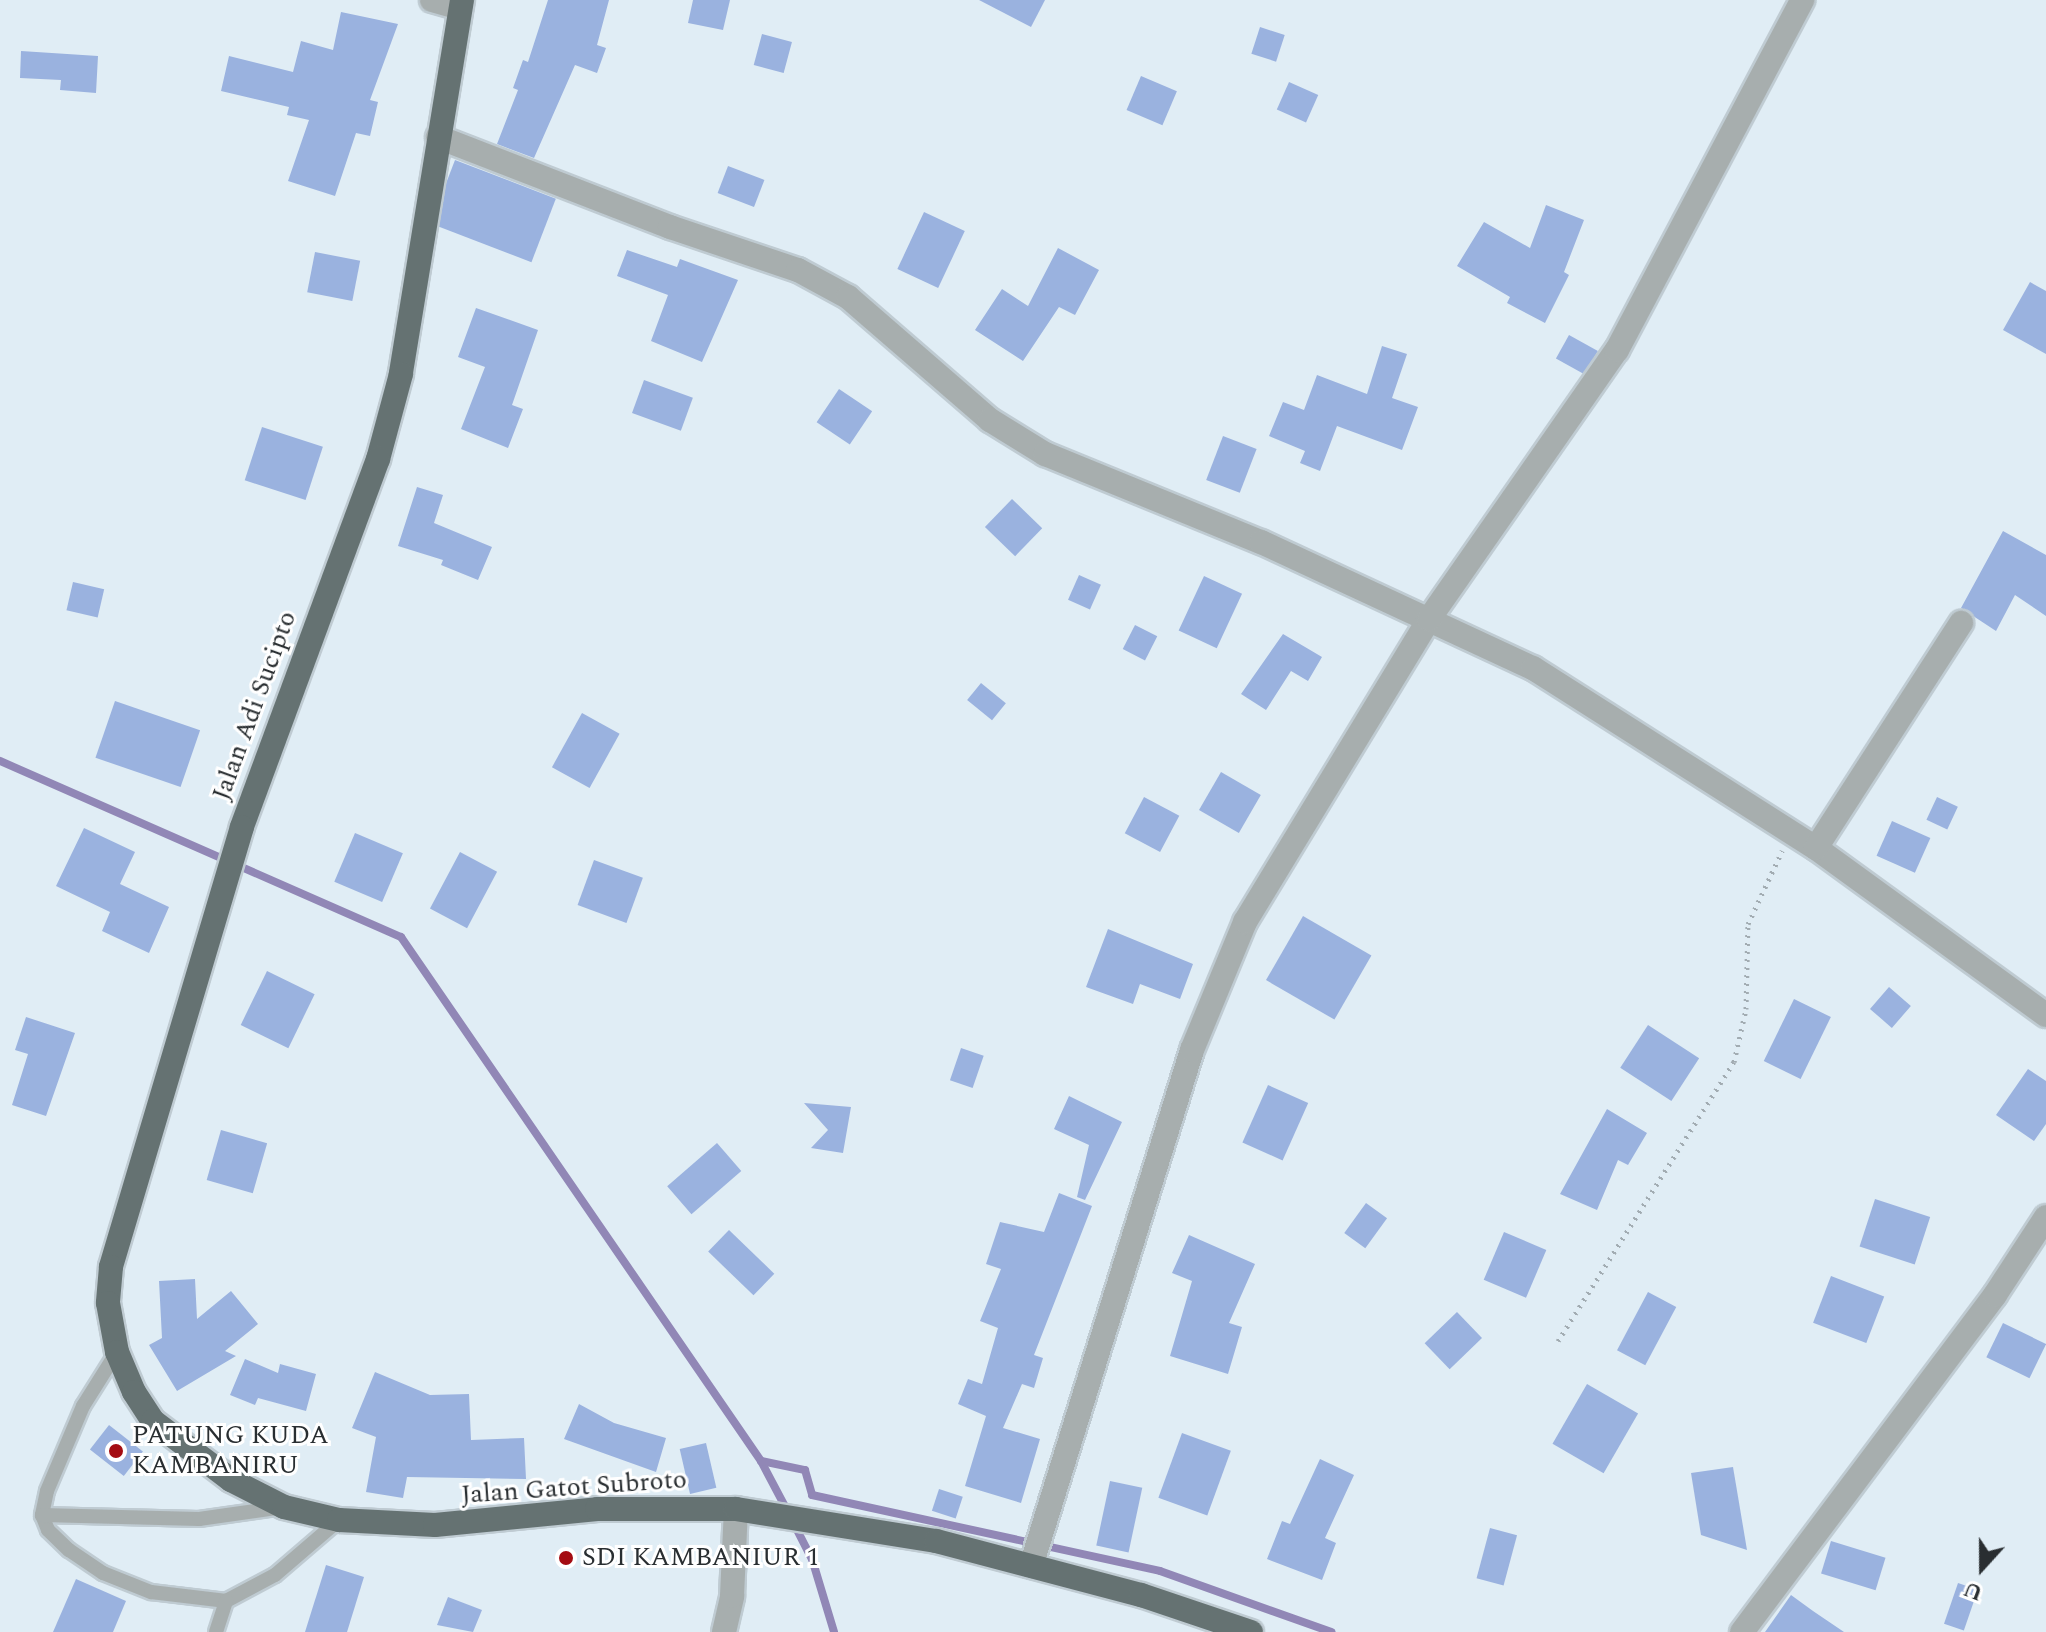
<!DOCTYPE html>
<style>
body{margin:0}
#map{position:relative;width:2046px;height:1632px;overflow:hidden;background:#e0edf5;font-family:Spectral,serif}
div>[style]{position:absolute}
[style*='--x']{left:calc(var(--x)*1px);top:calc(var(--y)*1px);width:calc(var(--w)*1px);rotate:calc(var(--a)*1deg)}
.stream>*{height:8px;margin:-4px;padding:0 4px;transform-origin:4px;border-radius:4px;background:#9187b6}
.building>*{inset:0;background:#9ab2df;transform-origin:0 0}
.path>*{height:5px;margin-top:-2.5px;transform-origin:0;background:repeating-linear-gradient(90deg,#a2acb2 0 2px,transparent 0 8px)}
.roads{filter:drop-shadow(2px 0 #bfcbd2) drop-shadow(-2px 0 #bfcbd2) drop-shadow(0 2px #bfcbd2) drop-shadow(0 -2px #bfcbd2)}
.service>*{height:14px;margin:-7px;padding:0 7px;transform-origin:7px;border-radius:7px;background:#a7aeae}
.minor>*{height:24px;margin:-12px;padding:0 12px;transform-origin:12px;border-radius:12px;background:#a7aeae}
.trunk>*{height:24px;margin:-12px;padding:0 12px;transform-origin:12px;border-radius:12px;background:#657272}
.dots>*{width:22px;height:22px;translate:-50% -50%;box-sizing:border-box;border:4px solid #fff;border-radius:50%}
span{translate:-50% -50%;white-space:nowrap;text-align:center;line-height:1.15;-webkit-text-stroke:6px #fff;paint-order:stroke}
.street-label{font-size:26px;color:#292e31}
.poi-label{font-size:26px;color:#292e31}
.left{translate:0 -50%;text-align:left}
.north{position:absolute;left:1942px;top:1528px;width:80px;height:80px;-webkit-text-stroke:6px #fff;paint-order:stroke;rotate:201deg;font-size:22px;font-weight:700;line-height:32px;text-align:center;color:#292e31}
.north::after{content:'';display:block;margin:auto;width:28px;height:36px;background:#292e31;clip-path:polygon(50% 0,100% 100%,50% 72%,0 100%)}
</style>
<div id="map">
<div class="stream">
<i style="--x:0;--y:761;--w:438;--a:23.7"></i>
<i style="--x:401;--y:937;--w:636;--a:55.51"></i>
<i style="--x:761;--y:1461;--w:58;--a:62.1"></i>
<i style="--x:761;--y:1461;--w:45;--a:11.6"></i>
<i style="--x:805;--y:1470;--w:26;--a:74"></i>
<i style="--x:812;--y:1495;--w:356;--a:12.3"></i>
<i style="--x:1160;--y:1571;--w:182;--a:19.6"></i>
<i style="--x:794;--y:1524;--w:39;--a:63"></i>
<i style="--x:812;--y:1559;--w:76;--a:73.2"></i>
</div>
<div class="building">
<i style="clip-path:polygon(548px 0,609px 0,597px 45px,606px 48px,597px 73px,575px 65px,534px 158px,497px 144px,518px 90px,513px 88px,523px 60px,528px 62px)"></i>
<i style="clip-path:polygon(693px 0,730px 0,723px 30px,688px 23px)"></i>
<i style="clip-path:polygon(979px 0,1045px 0,1031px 27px)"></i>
<i style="clip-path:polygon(341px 12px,398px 24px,370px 100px,378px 102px,370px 136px,356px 133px,335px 196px,288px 181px,309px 120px,287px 115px,289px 107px,221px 91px,229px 56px,293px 72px,301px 41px,333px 50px)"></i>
<i style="left:1260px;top:27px;width:26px;height:28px;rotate:18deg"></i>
<i style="left:762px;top:34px;width:31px;height:32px;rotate:15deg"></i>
<i style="clip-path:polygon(21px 51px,98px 56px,96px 93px,60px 90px,61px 80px,20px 78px)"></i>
<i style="left:1141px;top:76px;width:39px;height:37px;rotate:23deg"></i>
<i style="left:1289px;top:82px;width:32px;height:30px;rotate:24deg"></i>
<i style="left:455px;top:160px;width:108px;height:68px;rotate:21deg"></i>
<i style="left:728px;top:166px;width:39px;height:29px;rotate:21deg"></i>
<i style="clip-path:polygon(1546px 205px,1584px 220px,1564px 272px,1569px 275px,1545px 323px,1507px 303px,1510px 297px,1457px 266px,1484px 222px,1530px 248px)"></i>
<i style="left:924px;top:212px;width:45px;height:63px;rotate:25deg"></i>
<i style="clip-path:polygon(1058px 248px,1099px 270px,1075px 315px,1059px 307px,1023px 361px,975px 330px,1002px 289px,1028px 306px)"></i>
<i style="clip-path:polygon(627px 250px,677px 267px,680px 259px,738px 280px,702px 362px,651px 341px,668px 295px,617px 276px)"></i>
<i style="left:315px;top:252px;width:46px;height:41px;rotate:11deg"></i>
<i style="clip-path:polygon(2030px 282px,2046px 291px,2046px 354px,2003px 330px)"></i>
<i style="clip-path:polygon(476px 308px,538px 330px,512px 405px,523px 409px,508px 448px,461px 429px,485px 367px,458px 357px)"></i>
<i style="left:1569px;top:335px;width:33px;height:27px;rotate:29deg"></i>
<i style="clip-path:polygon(1382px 346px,1407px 354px,1392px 398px,1418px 407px,1402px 450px,1337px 426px,1320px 471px,1300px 463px,1305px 451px,1269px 436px,1283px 402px,1304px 410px,1317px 375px,1367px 394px)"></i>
<i style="left:644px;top:380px;width:52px;height:35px;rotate:20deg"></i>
<i style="left:839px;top:389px;width:40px;height:40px;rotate:34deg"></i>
<i style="left:262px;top:427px;width:64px;height:56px;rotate:18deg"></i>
<i style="left:1223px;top:436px;width:36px;height:47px;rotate:21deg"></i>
<i style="clip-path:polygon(417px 487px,443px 495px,434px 523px,492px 547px,478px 580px,441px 565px,443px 560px,398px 546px)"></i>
<i style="left:1012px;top:499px;width:42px;height:39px;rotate:44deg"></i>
<i style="clip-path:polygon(2003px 531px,2046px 555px,2046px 616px,2015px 595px,1996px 631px,1961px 608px)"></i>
<i style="left:1079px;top:575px;width:24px;height:27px;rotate:24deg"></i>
<i style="left:1204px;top:576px;width:42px;height:60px;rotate:25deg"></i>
<i style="left:73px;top:582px;width:32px;height:29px;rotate:13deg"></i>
<i style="left:1135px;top:625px;width:25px;height:27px;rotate:27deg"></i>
<i style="clip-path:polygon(1283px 634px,1322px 657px,1308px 681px,1291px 671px,1266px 710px,1241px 694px)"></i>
<i style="left:981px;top:683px;width:32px;height:22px;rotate:39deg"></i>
<i style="left:115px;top:701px;width:90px;height:60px;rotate:19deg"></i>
<i style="left:582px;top:713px;width:43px;height:62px;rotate:29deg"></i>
<i style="left:1221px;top:772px;width:46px;height:44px;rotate:30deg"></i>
<i style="left:1144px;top:797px;width:40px;height:41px;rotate:28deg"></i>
<i style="left:1937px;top:797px;width:23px;height:25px;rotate:25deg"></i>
<i style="left:1892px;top:821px;width:42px;height:38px;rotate:24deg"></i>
<i style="clip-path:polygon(84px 828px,135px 852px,120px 884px,169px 907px,149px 953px,102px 931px,110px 912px,56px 886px)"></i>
<i style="left:355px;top:833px;width:52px;height:53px;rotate:23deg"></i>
<i style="left:460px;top:852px;width:42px;height:64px;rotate:28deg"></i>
<i style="left:594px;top:860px;width:52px;height:48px;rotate:20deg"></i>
<i style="left:1303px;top:916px;width:79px;height:74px;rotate:30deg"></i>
<i style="clip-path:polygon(1108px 929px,1193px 964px,1180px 999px,1140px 984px,1133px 1004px,1086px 987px)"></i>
<i style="left:267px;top:971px;width:53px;height:60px;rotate:26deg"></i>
<i style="left:1889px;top:987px;width:29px;height:29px;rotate:41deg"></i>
<i style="left:1794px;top:999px;width:41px;height:69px;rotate:26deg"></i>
<i style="clip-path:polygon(26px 1017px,75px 1033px,46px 1116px,12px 1105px,28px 1054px,15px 1050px)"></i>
<i style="left:1648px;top:1025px;width:61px;height:51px;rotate:33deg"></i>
<i style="left:961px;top:1048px;width:24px;height:34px;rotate:19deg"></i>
<i style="clip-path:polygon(2028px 1069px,2046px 1081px,2046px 1124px,2034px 1141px,1996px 1115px)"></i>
<i style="left:1268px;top:1085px;width:44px;height:63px;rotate:24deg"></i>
<i style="clip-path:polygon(1069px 1096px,1122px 1122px,1085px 1200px,1077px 1197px,1089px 1145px,1054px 1129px)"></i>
<i style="clip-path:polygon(804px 1103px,851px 1107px,843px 1153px,811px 1148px,828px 1130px)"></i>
<i style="clip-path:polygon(1607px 1109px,1647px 1133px,1628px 1165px,1618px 1160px,1597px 1210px,1560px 1194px)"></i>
<i style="left:221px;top:1130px;width:48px;height:52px;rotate:16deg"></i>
<i style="left:717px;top:1143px;width:37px;height:66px;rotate:49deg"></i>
<i style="clip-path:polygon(1059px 1193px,1092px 1206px,1034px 1355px,1043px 1358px,1034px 1388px,1022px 1384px,1003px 1428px,1040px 1439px,1021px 1503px,965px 1486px,986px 1416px,958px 1404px,968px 1379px,982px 1384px,998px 1328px,980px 1321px,1001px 1269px,986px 1264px,1000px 1222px,1044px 1232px)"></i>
<i style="left:1875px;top:1199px;width:58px;height:50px;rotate:18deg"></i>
<i style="left:1366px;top:1203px;width:26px;height:37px;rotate:36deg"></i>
<i style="left:729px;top:1230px;width:63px;height:30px;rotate:44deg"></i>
<i style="left:1504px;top:1232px;width:46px;height:52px;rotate:23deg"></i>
<i style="clip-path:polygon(1189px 1235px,1255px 1264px,1229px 1323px,1242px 1327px,1228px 1374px,1170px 1356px,1192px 1281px,1172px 1273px)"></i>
<i style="left:1831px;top:1276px;width:57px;height:50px;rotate:21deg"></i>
<i style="clip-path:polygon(195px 1279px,197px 1319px,231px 1291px,258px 1324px,225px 1351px,236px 1356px,177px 1391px,149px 1345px,162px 1338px,159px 1281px)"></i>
<i style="left:1648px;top:1292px;width:32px;height:66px;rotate:28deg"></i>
<i style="left:1457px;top:1312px;width:36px;height:45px;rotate:46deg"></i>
<i style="left:2003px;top:1323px;width:48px;height:38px;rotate:26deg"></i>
<i style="clip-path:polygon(245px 1359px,278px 1373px,280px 1364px,316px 1374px,306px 1411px,258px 1398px,255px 1405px,230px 1395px)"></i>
<i style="clip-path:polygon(375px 1372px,430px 1395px,469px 1394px,471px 1440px,524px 1438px,526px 1479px,407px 1477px,403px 1498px,366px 1492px,376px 1437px,352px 1428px)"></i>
<i style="left:1587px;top:1384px;width:59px;height:69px;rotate:30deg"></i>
<i style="clip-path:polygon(579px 1404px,614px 1423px,666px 1438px,656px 1472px,564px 1439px)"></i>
<i style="left:109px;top:1425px;width:43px;height:31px;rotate:38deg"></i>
<i style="left:1182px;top:1433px;width:52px;height:69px;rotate:20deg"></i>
<i style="left:706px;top:1443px;width:46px;height:27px;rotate:77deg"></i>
<i style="clip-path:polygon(1320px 1459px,1354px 1475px,1325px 1538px,1336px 1543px,1322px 1580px,1267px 1559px,1282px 1521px,1290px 1524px)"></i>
<i style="clip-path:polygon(1733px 1467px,1747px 1550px,1701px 1535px,1691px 1473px)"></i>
<i style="left:1110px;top:1481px;width:33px;height:66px;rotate:12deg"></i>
<i style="left:939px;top:1489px;width:25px;height:23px;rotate:18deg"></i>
<i style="left:1490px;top:1528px;width:28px;height:52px;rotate:15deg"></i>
<i style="left:1831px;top:1541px;width:57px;height:34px;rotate:17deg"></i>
<i style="clip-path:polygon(326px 1565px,364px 1577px,347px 1632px,305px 1632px)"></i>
<i style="clip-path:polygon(76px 1579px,126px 1601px,113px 1632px,53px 1632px)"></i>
<i style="left:1958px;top:1583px;width:21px;height:43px;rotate:19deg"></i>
<i style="clip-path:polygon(1791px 1595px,1813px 1611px,1844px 1632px,1765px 1632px)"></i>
<i style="clip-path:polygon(448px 1597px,482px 1610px,473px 1632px,437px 1625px)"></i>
</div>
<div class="path">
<i style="--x:1558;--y:1341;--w:330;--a:-57.8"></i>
<i style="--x:1734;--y:1062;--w:54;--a:-77.2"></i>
<i style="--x:1746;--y:1009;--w:85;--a:-88.7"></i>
<i style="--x:1748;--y:924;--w:81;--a:-65"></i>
</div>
<div class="roads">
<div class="service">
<i style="--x:117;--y:1352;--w:64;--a:122.2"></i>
<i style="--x:83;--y:1406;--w:92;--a:113"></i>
<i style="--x:47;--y:1491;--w:25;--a:102"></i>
<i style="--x:42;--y:1515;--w:16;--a:68"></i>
<i style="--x:48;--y:1530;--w:29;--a:44"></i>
<i style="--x:69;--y:1550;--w:41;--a:34.1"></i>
<i style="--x:103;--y:1573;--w:52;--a:21.6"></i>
<i style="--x:151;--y:1592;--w:76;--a:6.8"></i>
<i style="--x:226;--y:1601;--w:55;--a:-28"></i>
<i style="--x:275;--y:1575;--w:84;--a:-40.7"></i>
<i style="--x:42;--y:1515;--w:157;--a:1.5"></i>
<i style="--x:199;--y:1519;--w:85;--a:-8.1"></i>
<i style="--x:216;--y:1632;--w:33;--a:-72"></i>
</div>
<div class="minor">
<i style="--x:432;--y:0;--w:29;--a:16"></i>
<i style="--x:438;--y:137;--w:249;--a:21.2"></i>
<i style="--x:670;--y:227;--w:135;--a:18.6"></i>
<i style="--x:798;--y:270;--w:57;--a:28.4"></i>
<i style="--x:848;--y:297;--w:188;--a:40.9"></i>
<i style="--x:990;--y:420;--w:65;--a:31.7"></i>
<i style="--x:1045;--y:454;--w:233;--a:22.2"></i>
<i style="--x:1261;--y:542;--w:300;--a:24.9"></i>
<i style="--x:1533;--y:668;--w:335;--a:32.5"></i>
<i style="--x:1816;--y:848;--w:284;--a:36"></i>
<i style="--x:1816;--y:848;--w:268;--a:-57.2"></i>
<i style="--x:1031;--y:1566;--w:541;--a:-72.67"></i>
<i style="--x:1192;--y:1050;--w:139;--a:-67.5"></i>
<i style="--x:1245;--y:922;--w:354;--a:-58.7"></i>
<i style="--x:1429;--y:619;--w:328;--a:-55.1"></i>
<i style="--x:1617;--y:350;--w:396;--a:-62.1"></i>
<i style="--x:724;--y:1632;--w:37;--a:-77"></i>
<i style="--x:732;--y:1596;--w:87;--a:-87.4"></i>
<i style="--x:1742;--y:1632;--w:421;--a:-53.1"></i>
<i style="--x:1995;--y:1295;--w:93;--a:-56.8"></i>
</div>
<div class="trunk">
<i style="--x:462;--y:0;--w:379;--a:99.3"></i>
<i style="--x:401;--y:374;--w:88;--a:105.1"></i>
<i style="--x:378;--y:459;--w:392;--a:110.3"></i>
<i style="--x:242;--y:827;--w:459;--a:106.6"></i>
<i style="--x:111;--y:1267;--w:36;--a:95"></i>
<i style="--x:108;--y:1303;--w:50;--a:79.6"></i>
<i style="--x:117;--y:1352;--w:43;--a:67"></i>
<i style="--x:134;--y:1392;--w:35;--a:57"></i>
<i style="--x:153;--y:1421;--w:98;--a:37.1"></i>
<i style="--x:231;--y:1480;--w:59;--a:27"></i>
<i style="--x:284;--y:1507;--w:57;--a:13.3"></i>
<i style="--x:339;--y:1520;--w:96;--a:3"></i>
<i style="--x:435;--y:1525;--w:163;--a:-5.6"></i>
<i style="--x:597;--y:1509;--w:139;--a:0"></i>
<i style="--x:736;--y:1509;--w:203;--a:9.1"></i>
<i style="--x:936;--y:1541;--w:212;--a:14.8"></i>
<i style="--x:1141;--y:1595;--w:116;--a:18.6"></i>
</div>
</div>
<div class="dots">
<i style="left:116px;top:1451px;background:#a40c12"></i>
<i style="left:566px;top:1558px;background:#a40c12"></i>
</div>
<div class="street-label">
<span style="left:255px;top:706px;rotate:-70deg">Jalan Adi Sucipto</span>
<span style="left:574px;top:1488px;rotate:-4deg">Jalan Gatot Subroto</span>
</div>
<div class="poi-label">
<span class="left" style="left:132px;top:1451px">PATUNG KUDA<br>KAMBANIRU</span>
<span class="left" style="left:582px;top:1558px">SDI KAMBANIUR 1</span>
</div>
<div class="north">U</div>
</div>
